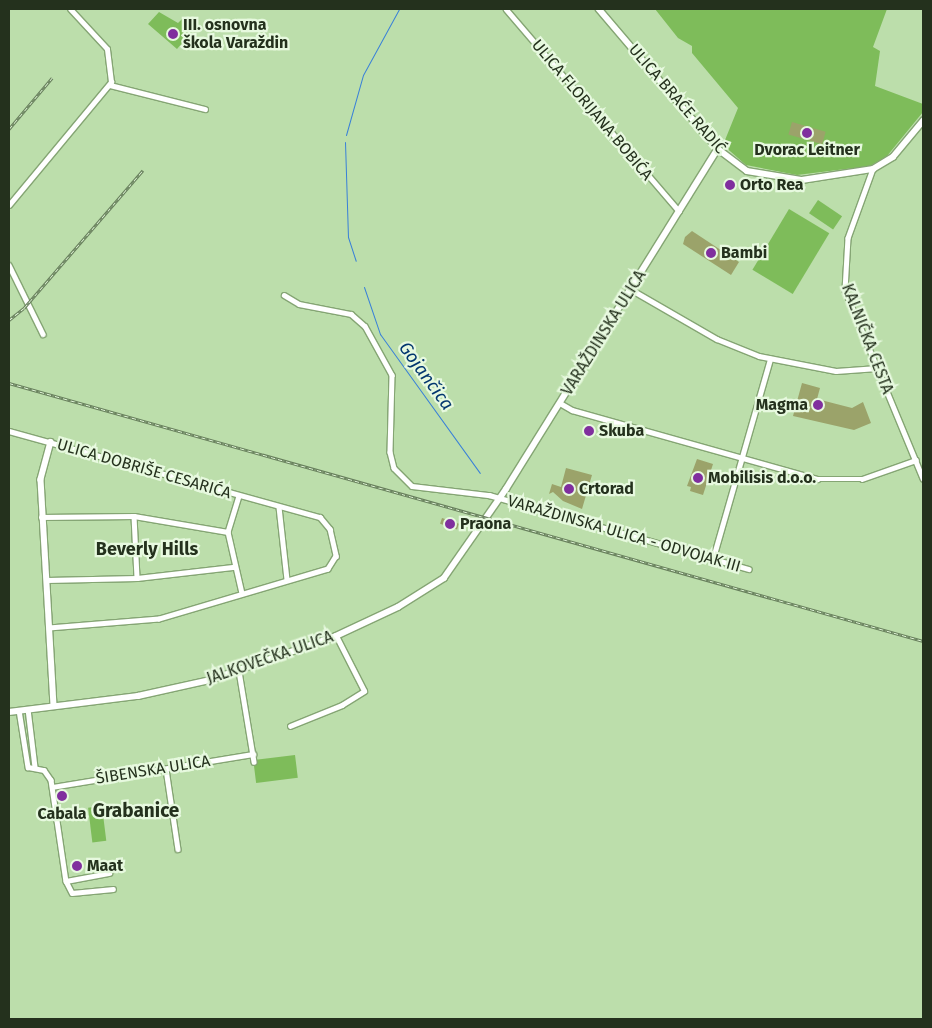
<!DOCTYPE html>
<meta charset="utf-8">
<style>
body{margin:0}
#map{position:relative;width:932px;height:1028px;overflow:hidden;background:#bcdeab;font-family:"Fira Sans",sans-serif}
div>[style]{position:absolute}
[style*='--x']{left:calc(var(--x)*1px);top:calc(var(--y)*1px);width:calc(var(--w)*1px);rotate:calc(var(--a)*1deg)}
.green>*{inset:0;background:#7ebc5a;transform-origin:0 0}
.stream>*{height:1px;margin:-0.5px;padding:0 0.5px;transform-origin:0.5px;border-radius:0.5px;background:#3980d8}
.building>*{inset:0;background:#9ba36a;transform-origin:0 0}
.roads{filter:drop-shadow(1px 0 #85a574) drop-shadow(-1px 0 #85a574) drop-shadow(0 1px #85a574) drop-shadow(0 -1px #85a574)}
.street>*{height:4.5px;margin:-2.25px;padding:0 2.25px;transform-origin:2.25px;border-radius:2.25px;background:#fff}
.secondary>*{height:5.5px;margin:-2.75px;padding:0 2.75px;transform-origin:2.75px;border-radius:2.75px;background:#fff}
.rail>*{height:3px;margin-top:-1.5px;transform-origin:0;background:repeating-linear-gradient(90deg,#e7f9df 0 4px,#677e5c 0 8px);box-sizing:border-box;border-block:1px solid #677e5c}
.dots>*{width:14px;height:14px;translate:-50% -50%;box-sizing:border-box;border:2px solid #e7f9df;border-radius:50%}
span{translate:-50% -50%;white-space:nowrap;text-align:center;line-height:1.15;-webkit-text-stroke:4.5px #e7f9df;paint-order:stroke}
.poi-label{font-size:16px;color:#24311d;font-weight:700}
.left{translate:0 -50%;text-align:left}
.right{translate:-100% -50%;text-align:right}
.street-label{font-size:16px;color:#24311d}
.water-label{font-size:18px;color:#03376f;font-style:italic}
.neighbourhood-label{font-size:18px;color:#24311d;font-weight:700}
.quarter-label{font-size:19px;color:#24311d;font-weight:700}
.frame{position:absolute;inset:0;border:10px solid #24311d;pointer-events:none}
</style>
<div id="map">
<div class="green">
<i style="clip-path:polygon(655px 9px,887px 9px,873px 47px,880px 51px,875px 86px,923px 104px,923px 112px,887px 156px,870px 166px,797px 175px,746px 165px,723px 145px,738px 108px,692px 53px,692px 46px,678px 38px)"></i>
<i style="clip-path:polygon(159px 12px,178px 23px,184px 17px,196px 27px,177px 49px,148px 24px)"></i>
<i style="left:818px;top:200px;width:29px;height:16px;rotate:34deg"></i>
<i style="left:789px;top:209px;width:47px;height:71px;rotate:31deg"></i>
<i style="left:295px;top:755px;width:23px;height:42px;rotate:83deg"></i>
<i style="left:102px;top:806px;width:35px;height:14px;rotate:83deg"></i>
</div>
<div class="stream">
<i style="--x:346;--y:135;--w:62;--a:-74.2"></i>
<i style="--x:363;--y:75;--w:75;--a:-61.4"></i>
<i style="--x:345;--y:142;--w:95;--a:88.2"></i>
<i style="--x:348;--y:237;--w:25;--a:72"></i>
<i style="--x:364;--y:287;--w:50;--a:71.2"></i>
<i style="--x:380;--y:334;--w:171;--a:54.3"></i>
</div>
<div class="building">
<i style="left:792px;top:122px;width:35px;height:13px;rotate:16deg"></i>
<i style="clip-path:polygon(692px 231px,739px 262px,731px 275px,683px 244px,685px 237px)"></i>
<i style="clip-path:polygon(802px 383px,820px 388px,817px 399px,852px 408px,863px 402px,871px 423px,854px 430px,793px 416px)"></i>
<i style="clip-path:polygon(697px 459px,713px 464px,703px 495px,690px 491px,691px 487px,687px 486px)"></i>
<i style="clip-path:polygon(566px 468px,592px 475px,582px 509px,563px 501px,553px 492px,549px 494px,552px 484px,561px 487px)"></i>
<i style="left:442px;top:518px;width:18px;height:6px;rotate:19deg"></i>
</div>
<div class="roads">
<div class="street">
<i style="--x:506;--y:9;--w:266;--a:49.4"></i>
<i style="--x:110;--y:85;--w:98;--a:14.2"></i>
<i style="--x:873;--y:169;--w:73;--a:109.9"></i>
<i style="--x:848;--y:238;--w:52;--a:93.3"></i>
<i style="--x:845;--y:290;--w:204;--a:67.5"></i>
<i style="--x:9;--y:205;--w:160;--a:-50.3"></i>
<i style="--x:111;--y:82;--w:33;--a:-97"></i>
<i style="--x:107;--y:49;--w:54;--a:-132.8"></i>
<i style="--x:9;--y:265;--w:77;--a:63.8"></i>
<i style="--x:632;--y:290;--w:98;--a:30"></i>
<i style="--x:717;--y:339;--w:45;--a:22"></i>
<i style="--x:759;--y:356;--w:78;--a:11"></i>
<i style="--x:836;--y:371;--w:41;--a:-4.2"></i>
<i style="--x:284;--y:295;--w:17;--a:31"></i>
<i style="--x:299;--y:304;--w:53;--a:10.9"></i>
<i style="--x:351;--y:314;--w:18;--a:41"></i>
<i style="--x:365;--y:326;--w:56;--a:61.1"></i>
<i style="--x:392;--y:375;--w:77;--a:91.5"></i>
<i style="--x:390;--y:452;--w:16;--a:76"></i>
<i style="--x:394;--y:468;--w:25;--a:45"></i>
<i style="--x:412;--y:486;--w:78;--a:6.7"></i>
<i style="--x:489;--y:495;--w:270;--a:15.9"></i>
<i style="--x:560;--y:403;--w:14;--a:30"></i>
<i style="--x:572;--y:410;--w:255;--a:15.7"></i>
<i style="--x:817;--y:479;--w:45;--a:0"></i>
<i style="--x:862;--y:479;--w:57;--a:-19.4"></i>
<i style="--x:9;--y:431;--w:323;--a:15.5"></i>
<i style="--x:320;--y:517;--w:16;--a:50"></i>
<i style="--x:330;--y:529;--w:28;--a:77"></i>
<i style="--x:336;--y:556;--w:15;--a:122"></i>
<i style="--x:328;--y:569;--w:176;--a:163.5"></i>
<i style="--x:159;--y:619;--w:110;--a:175.3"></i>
<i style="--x:239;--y:496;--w:38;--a:107"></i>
<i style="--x:228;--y:532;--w:63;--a:77.1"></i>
<i style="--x:279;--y:507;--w:73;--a:83.7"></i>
<i style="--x:134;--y:516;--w:62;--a:87.2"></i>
<i style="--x:41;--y:517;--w:93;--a:-0.6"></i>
<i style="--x:134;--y:516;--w:95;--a:9.7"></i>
<i style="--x:713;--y:558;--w:207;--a:-74"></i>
<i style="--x:47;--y:580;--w:90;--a:-1.3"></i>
<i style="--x:137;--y:578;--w:98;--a:-6.5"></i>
<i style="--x:239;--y:671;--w:92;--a:80.6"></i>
<i style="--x:28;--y:709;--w:58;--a:83.1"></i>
<i style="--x:19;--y:710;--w:58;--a:81"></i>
<i style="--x:28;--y:767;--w:16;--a:11"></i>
<i style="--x:44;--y:770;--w:12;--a:55"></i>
<i style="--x:51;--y:780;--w:102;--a:81.6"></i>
<i style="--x:66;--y:881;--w:44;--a:-10.5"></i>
<i style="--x:290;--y:726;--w:56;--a:-22"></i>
<i style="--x:342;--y:705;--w:26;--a:-32"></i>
<i style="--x:364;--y:691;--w:62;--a:-117"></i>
<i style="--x:166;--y:769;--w:81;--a:81.5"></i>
<i style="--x:52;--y:787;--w:204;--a:-9.3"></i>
<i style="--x:66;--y:881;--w:13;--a:63"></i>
<i style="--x:72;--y:893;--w:41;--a:-5.6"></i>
</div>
<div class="secondary">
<i style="--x:599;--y:9;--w:184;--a:49.6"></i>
<i style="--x:718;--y:149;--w:36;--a:37"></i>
<i style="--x:747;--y:171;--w:56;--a:9.3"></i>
<i style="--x:802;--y:180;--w:72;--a:-8.8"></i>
<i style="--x:873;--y:169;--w:23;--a:-31"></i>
<i style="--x:893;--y:157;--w:47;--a:-50.2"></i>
<i style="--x:51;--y:442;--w:39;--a:105"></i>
<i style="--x:41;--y:480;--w:226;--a:86.7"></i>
<i style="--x:9;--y:712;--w:130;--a:-7.1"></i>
<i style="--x:138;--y:696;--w:74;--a:-12.5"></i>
<i style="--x:210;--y:680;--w:133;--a:-19.2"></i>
<i style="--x:336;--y:636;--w:68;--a:-25.1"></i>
<i style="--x:398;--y:607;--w:54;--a:-32.2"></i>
<i style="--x:444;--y:578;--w:108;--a:-55.1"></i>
<i style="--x:506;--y:489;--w:401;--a:-58.1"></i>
</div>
</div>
<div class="rail">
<i style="--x:9;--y:129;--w:67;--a:-49.9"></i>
<i style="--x:9;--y:320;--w:19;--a:-39"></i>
<i style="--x:24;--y:308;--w:182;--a:-49.2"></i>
<i style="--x:9;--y:383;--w:950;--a:15.76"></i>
</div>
<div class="dots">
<i style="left:173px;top:34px;background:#802f9e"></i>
<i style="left:807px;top:133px;background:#802f9e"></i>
<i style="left:730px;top:185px;background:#802f9e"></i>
<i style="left:711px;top:253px;background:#802f9e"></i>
<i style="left:818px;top:405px;background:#802f9e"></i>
<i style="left:589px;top:431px;background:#802f9e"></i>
<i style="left:698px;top:478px;background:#802f9e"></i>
<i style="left:569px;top:489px;background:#802f9e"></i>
<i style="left:450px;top:524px;background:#802f9e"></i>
<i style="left:62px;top:796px;background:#802f9e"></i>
<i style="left:77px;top:866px;background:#802f9e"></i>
</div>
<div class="poi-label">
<span class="left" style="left:183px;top:34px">III. osnovna<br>škola Varaždin</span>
<span style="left:807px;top:150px">Dvorac Leitner</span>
<span class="left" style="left:740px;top:185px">Orto Rea</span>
<span class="left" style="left:721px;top:253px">Bambi</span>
<span class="right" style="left:808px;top:405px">Magma</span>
<span class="left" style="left:599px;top:431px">Skuba</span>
<span class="left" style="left:708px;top:478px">Mobilisis d.o.o.</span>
<span class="left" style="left:579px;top:489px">Crtorad</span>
<span class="left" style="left:460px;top:524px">Praona</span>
<span style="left:62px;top:814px">Cabala</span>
<span class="left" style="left:87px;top:866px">Maat</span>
</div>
<div class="street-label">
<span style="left:677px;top:99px;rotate:49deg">ULICA BRAĆE RADIĆ</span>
<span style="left:592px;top:110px;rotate:50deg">ULICA FLORIJANA BOBIĆA</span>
<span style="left:604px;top:333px;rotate:-58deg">VARAŽDINSKA ULICA</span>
<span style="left:867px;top:339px;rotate:69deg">KALNIČKA CESTA</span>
<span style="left:144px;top:469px;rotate:16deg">ULICA DOBRIŠE CESARIĆA</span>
<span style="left:624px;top:534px;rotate:16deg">VARAŽDINSKA ULICA - ODVOJAK III</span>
<span style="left:270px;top:658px;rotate:-19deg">JALKOVEČKA ULICA</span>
<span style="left:153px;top:770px;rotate:-9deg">ŠIBENSKA ULICA</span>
</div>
<div class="water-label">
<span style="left:426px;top:376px;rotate:54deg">Gojančica</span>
</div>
<div class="neighbourhood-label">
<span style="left:147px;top:549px">Beverly Hills</span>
</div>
<div class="quarter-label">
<span style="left:136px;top:811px">Grabanice</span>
</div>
<div class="frame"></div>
</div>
